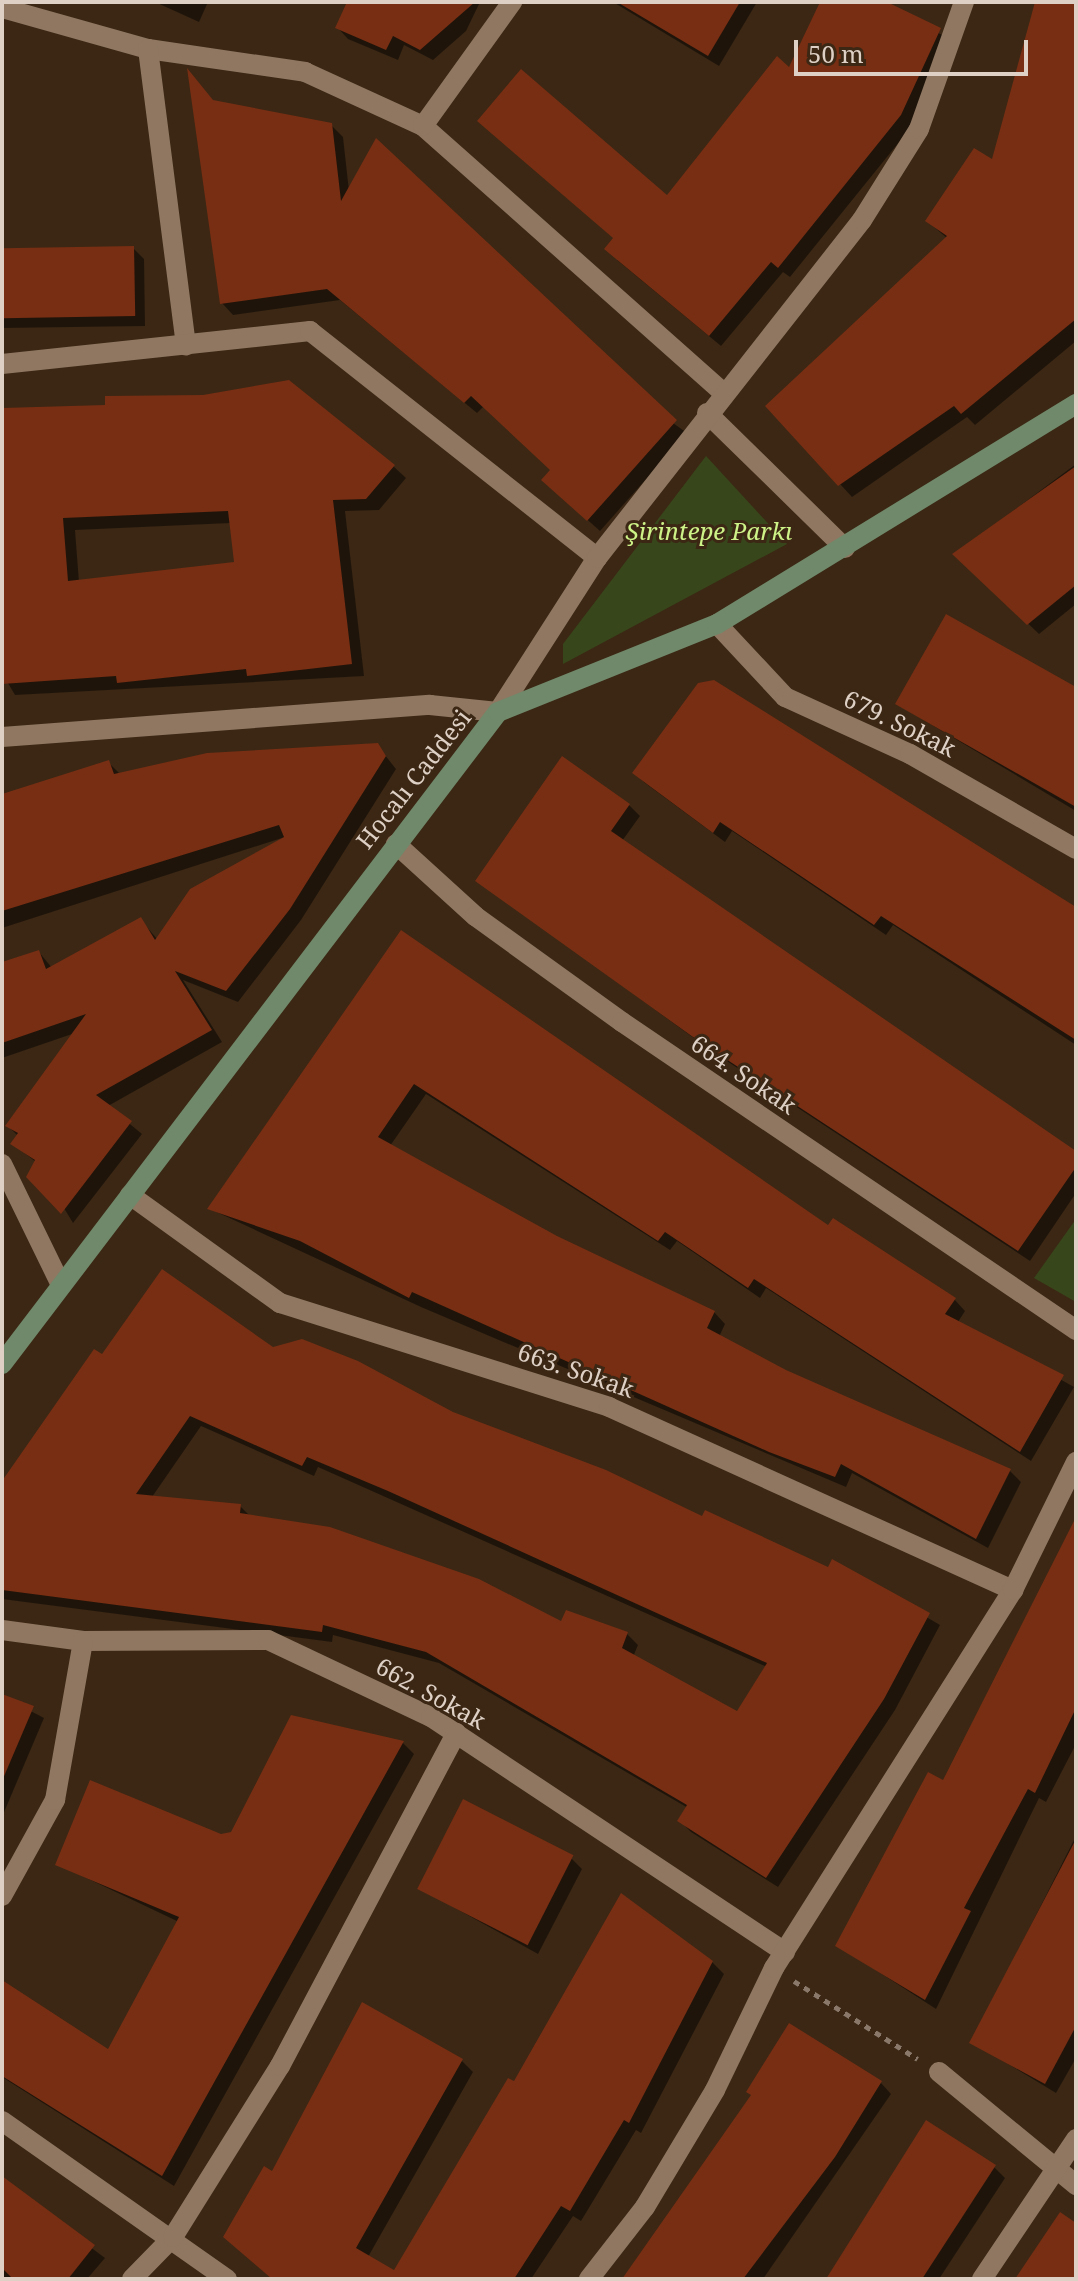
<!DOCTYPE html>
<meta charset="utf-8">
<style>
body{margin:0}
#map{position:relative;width:1078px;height:2281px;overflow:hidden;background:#3b2714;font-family:"Noto Serif",serif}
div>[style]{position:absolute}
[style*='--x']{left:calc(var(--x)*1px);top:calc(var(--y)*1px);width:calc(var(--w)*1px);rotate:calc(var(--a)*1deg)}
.green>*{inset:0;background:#38461b}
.shadow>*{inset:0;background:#0007}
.building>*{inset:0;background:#772e13;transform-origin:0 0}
.path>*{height:5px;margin-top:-2.5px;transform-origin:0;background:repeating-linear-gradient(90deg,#8a796a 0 6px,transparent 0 12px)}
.street>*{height:20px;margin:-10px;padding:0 10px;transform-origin:10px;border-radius:10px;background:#8f7762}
.secondary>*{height:20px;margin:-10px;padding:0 10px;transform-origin:10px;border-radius:10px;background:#70896a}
span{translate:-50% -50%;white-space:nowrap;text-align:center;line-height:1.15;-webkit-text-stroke:6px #3b2714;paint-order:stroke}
.park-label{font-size:24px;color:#cdf287;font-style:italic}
.street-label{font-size:24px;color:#ded0c5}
.frame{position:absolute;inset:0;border:4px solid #ded0c5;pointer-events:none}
.scale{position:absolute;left:794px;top:40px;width:234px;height:36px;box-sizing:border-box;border:4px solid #ded0c5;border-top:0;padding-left:10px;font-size:24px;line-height:28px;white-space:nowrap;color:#ded0c5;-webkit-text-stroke:6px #3b2714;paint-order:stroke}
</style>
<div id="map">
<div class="green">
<i style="clip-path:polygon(706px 456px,787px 544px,563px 664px,563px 644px)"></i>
<i style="clip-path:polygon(1076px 1219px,1076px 1302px,1034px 1278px)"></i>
</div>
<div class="shadow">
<i style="clip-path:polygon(155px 2px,208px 2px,199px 22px)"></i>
<i style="clip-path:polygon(349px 2px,480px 2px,466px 31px,433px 60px,404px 45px,398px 60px,348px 39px,337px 27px)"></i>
<i style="clip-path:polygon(613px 2px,757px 2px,719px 66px)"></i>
<i style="clip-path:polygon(823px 2px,883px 2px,951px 40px,912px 126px,790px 277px,783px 272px,721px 346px,617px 260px,790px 70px)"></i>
<i style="clip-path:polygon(215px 103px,331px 125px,343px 137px,349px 191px,687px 433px,600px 531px,555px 491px,552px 471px,484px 406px,477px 413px,340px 300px,233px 315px,222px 303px)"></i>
<i style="clip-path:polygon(1076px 215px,1076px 341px,975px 425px,967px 417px,852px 497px,840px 484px,948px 239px,927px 221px)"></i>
<i style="clip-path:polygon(133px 248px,144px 259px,145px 326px,2px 328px,2px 249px)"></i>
<i style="clip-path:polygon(evenodd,2px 409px,393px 466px,406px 478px,379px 510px,345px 511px,364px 676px,15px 695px,2px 673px,2px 409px,231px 523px,236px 564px,79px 582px,75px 530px,231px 523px)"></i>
<i style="clip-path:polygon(1076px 464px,1076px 604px,1039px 634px,955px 554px)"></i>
<i style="clip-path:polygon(713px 682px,1076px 910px,1076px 1045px,893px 925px,886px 935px,732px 831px,725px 842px,645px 783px,634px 773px)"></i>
<i style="clip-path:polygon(1076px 690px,1076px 811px,897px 704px)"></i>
<i style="clip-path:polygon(377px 745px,396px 769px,301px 920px,238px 1002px,183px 980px,222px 1042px,108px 1106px,142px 1134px,73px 1223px,36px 1162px,13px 1144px,18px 1136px,8px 1126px,75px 1033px,2px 1058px,2px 964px,39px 952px,52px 968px,140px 919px,158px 940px,282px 838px,2px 928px,2px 796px,109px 763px,121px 775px)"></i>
<i style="clip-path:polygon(629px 805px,640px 816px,622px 841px,1076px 1154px,1076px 1193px,1030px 1261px,713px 1052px,477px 880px)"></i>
<i style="clip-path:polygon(401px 933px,829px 1228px,954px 1299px,965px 1311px,958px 1322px,1074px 1387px,1031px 1461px,766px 1288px,760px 1298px,677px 1241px,670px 1250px,426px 1094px,390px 1146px,556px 1238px,714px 1312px,725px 1324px,719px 1337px,785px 1372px,1010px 1471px,1021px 1482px,988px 1548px,852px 1473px,846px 1487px,421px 1307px,210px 1209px)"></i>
<i style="clip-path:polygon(evenodd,273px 1349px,452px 1414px,829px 1570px,833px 1562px,940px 1625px,895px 1710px,778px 1887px,691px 1832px,680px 1821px,688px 1808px,439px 1663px,333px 1635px,332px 1642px,2px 1599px,2px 1486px,103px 1357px,273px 1349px,201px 1426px,314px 1476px,318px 1467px,767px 1667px,738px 1714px,633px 1657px,638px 1645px,627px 1634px,562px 1624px,251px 1517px,240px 1506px,152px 1497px,201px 1426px)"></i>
<i style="clip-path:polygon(1076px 1523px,1076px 1744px,1046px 1802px,1039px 1798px,936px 2009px,837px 1945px,943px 1783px)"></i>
<i style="clip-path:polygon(2px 1696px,44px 1718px,2px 1817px)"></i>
<i style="clip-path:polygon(292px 1717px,403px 1743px,414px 1754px,174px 2186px,2px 2077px,2px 1982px,109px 2052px,179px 1922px,57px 1864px,232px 1833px)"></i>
<i style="clip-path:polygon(1076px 1836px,1076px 2058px,1056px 2093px,972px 2042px)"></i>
<i style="clip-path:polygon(571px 1858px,582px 1869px,538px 1954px,419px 1888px)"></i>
<i style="clip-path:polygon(712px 1962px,724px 1974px,641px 2133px,636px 2130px,581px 2221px,573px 2216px,531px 2279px,273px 2279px,273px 2173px,462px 2061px,473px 2072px,368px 2257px,394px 2272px)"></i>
<i style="clip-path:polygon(881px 2083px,891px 2094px,763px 2279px,625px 2279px)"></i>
<i style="clip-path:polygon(994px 2167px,1005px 2178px,939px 2279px,827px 2279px)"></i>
<i style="clip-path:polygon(2px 2181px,105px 2258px,87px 2279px,2px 2279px)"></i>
</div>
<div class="building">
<i style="clip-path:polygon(347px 2px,475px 2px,420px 50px,393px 36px,386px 50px,335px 28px)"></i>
<i style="clip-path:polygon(617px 2px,740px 2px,708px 56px)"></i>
<i style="clip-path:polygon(820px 2px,887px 2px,941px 28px,901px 115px,778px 268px,771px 262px,709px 336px,604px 249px,613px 238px,477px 121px,521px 69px,667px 195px,777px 56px,789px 67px)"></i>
<i style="clip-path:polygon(1035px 2px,1076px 2px,1076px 319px,961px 414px,954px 406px,838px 486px,765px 406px,947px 236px,925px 221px,974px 148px,992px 159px)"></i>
<i style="clip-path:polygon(187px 68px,213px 100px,332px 123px,341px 201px,376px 138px,677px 420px,587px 521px,541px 480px,550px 470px,471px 396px,464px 403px,327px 289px,220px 304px)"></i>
<i style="left:134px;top:246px;width:70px;height:132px;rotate:89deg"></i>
<i style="clip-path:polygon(evenodd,289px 380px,395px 465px,366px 499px,333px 500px,352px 664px,247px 676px,246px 669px,117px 683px,116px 676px,2px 684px,2px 408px,105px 405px,105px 396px,203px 395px,289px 380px,228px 511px,234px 562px,68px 581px,63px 518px,228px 511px)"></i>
<i style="clip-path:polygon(1076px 466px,1076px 585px,1027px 625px,952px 554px)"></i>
<i style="clip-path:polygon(946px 614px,1076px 687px,1076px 807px,895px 704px)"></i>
<i style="clip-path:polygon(714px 680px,1076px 907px,1076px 1040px,881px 916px,874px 925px,720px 822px,713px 833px,632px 773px,698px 683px)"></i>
<i style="clip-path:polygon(378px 743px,386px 756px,290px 909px,226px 991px,175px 971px,212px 1030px,96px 1095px,132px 1121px,61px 1214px,26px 1177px,35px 1160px,10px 1144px,18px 1133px,5px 1126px,86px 1014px,2px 1043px,2px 962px,39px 950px,46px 969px,141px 917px,155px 940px,190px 889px,284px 837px,279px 825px,2px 911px,2px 794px,109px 760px,114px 774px,207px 753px)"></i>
<i style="clip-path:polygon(562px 756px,630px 804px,611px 831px,1076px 1151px,1076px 1167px,1018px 1251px,700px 1042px,475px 881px)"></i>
<i style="clip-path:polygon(401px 930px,828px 1225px,833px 1218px,956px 1298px,945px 1314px,1064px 1375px,1020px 1452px,754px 1279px,748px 1288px,665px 1232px,658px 1241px,414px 1084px,378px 1137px,557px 1236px,715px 1311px,707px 1328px,786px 1370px,1011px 1469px,976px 1539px,841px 1464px,835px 1477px,769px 1452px,412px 1292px,409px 1298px,300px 1241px,207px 1209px)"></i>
<i style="clip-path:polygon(evenodd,162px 1269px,273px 1347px,302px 1339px,358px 1361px,453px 1412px,606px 1470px,702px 1516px,705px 1510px,828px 1567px,832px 1559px,930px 1613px,884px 1699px,766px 1878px,677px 1821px,687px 1805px,426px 1652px,323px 1625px,322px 1632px,2px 1590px,2px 1481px,94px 1349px,102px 1354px,162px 1269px,190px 1416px,302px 1466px,307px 1457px,388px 1491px,767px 1663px,737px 1711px,622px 1648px,628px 1632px,566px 1610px,561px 1621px,479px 1579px,330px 1527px,240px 1513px,241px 1504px,136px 1494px,190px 1416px)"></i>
<i style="clip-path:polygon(1076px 1517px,1076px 1708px,1035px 1793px,1028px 1789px,964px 1908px,971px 1911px,925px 2000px,835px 1946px,928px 1772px,943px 1780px)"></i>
<i style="clip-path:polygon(2px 1694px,34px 1706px,2px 1781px)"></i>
<i style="clip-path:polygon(291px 1715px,404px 1741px,162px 2176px,2px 2076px,2px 1980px,108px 2049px,179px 1917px,55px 1865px,90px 1780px,221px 1834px,231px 1832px)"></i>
<i style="left:463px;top:1799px;width:124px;height:101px;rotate:27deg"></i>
<i style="clip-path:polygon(1076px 1839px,1076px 2026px,1045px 2084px,969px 2043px)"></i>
<i style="clip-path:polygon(621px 1893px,713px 1961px,629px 2123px,624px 2120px,570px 2211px,561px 2206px,514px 2279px,272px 2279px,223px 2237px,264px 2166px,272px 2171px,362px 2002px,463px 2059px,356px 2248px,394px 2270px,508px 2078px,514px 2081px)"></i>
<i style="clip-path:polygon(789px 2023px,882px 2081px,835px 2157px,743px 2279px,622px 2279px,751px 2095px,746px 2092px)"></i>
<i style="clip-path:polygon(926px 2120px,996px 2165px,922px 2279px,826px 2279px)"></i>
<i style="clip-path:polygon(2px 2176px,95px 2245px,68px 2279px,13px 2279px,2px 2268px)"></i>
<i style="clip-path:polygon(1060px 2212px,1076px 2223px,1076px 2279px,1015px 2279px)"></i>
</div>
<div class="path">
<i style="--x:794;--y:1981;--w:146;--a:32.2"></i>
</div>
<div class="street">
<i style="--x:2;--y:8;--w:152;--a:15.7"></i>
<i style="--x:148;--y:49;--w:159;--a:8.3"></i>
<i style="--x:305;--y:72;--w:130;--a:24.6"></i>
<i style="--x:423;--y:126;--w:399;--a:41.6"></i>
<i style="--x:148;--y:49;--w:299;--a:82.7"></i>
<i style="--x:423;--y:126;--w:153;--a:-54.3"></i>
<i style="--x:2;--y:364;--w:310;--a:-6.1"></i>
<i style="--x:310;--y:331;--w:366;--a:38.3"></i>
<i style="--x:707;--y:413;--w:193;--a:44.4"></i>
<i style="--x:717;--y:624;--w:100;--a:47"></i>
<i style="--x:785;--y:697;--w:137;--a:24.5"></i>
<i style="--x:910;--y:754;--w:191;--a:29.8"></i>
<i style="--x:2;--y:737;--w:429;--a:-4.3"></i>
<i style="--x:430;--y:705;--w:68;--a:5.9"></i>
<i style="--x:498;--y:712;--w:183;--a:-57.3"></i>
<i style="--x:597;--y:558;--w:429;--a:-51.9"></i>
<i style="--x:862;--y:220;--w:107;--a:-57.9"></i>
<i style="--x:919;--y:129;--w:135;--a:-70.5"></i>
<i style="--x:396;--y:844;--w:107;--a:42.3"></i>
<i style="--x:475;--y:916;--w:181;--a:35.8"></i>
<i style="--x:622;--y:1022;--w:549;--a:34.15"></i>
<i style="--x:2;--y:1164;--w:135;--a:64"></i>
<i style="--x:130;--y:1195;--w:185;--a:35.8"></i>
<i style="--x:280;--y:1303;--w:345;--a:17.5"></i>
<i style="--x:609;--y:1407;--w:444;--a:24.4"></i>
<i style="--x:2;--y:1630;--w:82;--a:7.7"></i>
<i style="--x:83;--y:1641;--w:185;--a:-0.3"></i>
<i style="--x:268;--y:1640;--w:180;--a:25.3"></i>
<i style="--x:431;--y:1717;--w:425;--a:33.6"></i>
<i style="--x:2;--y:1896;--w:110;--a:-61.1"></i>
<i style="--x:55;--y:1800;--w:161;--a:-80"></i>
<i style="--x:939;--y:2072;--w:178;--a:39.5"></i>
<i style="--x:2;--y:2121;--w:275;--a:35.1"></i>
<i style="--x:132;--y:2279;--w:59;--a:-45.7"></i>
<i style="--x:173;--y:2237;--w:202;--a:-58"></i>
<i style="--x:280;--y:2066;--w:377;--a:-62.1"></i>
<i style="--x:589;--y:2279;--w:91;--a:-52.1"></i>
<i style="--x:645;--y:2207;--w:136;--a:-59.1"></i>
<i style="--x:715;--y:2090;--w:136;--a:-64.2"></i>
<i style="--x:774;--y:1968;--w:447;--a:-57.7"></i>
<i style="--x:1013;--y:1590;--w:143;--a:-63.8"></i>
<i style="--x:982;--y:2279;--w:169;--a:-56.1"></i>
</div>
<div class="secondary">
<i style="--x:2;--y:1364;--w:819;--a:-52.74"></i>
<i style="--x:498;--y:712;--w:236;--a:-21.9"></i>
<i style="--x:717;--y:624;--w:421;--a:-31.5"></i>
</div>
<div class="park-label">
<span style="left:709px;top:531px">Şirintepe Parkı</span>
</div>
<div class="street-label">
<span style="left:900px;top:723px;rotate:26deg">679. Sokak</span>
<span style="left:413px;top:779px;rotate:-52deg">Hocalı Caddesi</span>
<span style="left:744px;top:1074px;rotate:34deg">664. Sokak</span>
<span style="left:576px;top:1370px;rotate:19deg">663. Sokak</span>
<span style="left:431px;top:1693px;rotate:29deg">662. Sokak</span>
</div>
<div class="frame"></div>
<div class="scale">50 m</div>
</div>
